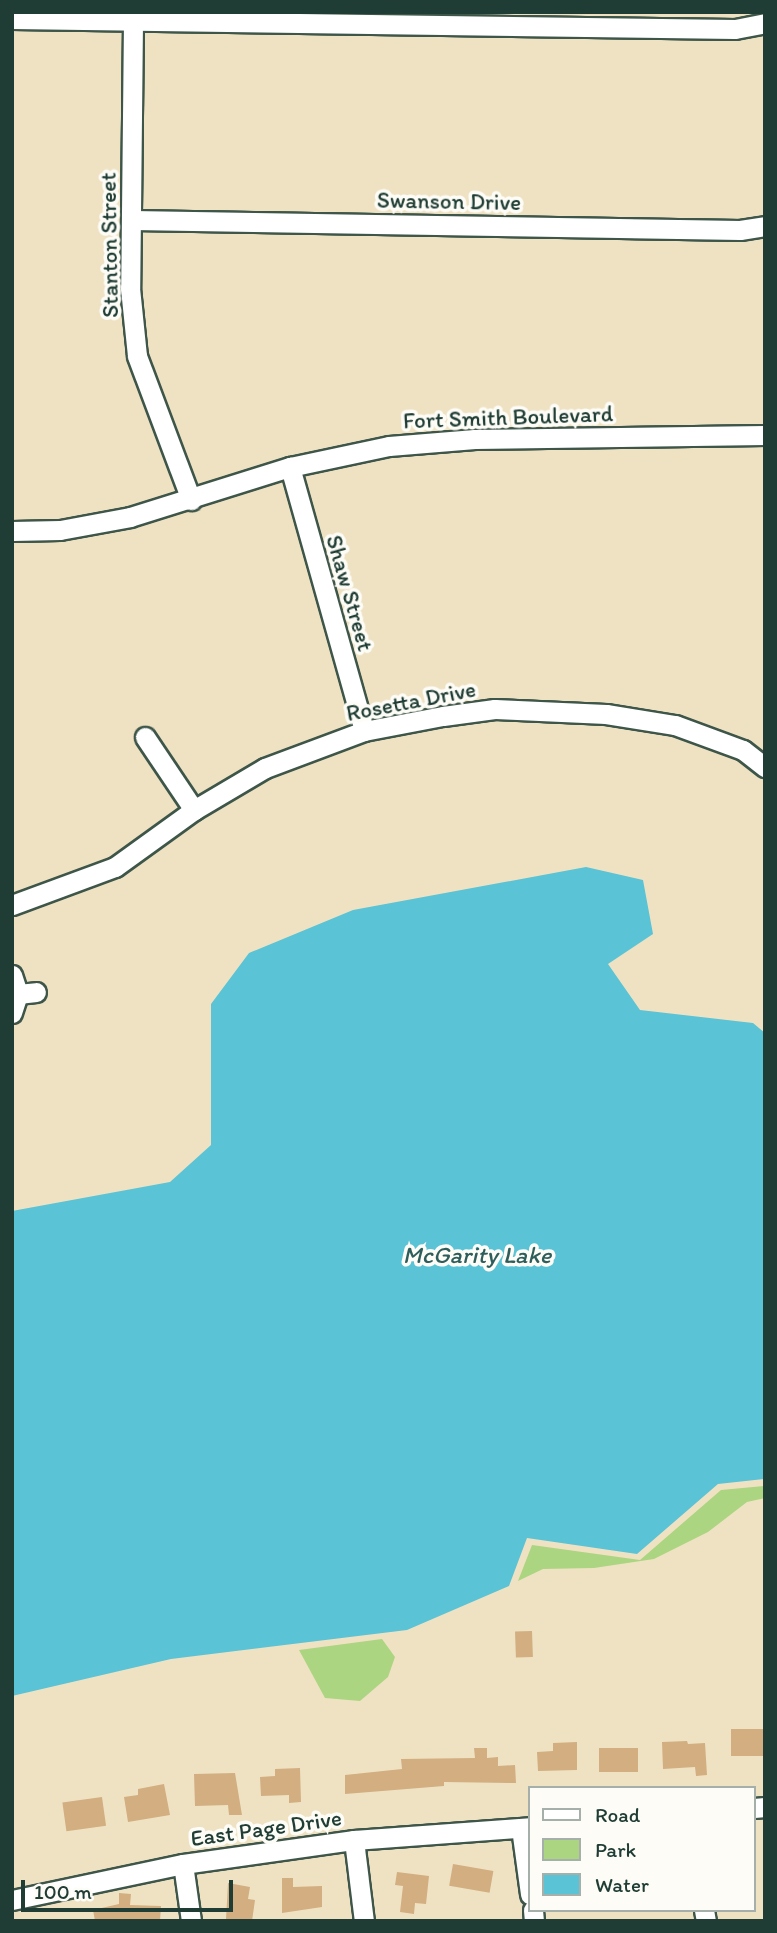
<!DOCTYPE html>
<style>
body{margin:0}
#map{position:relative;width:777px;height:1933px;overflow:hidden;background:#efe2c3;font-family:Itim,sans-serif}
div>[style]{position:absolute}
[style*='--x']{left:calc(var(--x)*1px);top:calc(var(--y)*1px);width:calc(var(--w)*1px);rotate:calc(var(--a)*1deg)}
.green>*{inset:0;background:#acd581}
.water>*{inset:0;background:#5ac3d6}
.building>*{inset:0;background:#d2ae81;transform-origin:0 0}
.roads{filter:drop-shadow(2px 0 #3e5649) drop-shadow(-2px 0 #3e5649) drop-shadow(0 2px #3e5649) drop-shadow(0 -2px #3e5649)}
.minor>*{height:19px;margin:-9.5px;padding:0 9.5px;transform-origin:9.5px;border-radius:9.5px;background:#fff}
span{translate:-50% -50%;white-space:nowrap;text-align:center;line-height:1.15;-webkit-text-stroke:7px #fdfcf7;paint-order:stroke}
.street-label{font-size:23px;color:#1f3d34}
.water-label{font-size:24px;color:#2e5e5c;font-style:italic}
.frame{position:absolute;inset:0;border:14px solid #1f3d34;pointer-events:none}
.legend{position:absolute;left:528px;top:1786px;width:228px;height:126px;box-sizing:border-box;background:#fdfcf7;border:2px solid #a4b0a9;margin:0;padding:9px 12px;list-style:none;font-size:21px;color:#1f3d34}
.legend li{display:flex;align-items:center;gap:14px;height:35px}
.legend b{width:35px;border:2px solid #a4b0a9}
.scale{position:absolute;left:21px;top:1880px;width:212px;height:32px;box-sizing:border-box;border:4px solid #1f3d34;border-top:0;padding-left:9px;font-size:21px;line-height:24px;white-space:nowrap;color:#1f3d34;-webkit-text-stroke:5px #fdfcf7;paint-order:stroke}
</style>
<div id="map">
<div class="green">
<i style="clip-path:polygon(765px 1486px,765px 1498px,747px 1502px,708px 1532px,654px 1559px,594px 1568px,543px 1569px,518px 1581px,532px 1545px,640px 1560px,721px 1490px)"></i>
<i style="clip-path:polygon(382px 1639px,395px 1657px,388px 1677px,360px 1701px,325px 1698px,299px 1650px)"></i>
</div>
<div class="water">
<i style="clip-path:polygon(586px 867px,643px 880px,653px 934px,608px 964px,640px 1010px,753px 1023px,765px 1033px,765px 1479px,718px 1484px,637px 1554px,527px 1538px,509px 1586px,407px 1630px,171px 1659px,12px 1696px,12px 1211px,170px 1182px,211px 1145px,211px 1004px,249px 953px,353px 910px)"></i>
</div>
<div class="building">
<i style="left:532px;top:1631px;width:26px;height:17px;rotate:88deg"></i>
<i style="left:731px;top:1729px;width:34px;height:27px"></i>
<i style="clip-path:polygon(687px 1741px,688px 1744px,705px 1743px,707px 1775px,696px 1776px,695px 1767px,663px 1769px,662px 1742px)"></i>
<i style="clip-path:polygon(577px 1742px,577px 1770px,538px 1771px,537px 1752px,553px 1751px,553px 1743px)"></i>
<i style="clip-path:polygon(474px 1748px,487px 1748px,487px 1758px,498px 1757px,498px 1766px,515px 1765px,516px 1783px,444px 1782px,444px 1786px,345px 1794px,345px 1775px,402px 1769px,401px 1759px,475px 1758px)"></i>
<i style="left:638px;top:1748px;width:24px;height:39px;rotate:90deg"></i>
<i style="clip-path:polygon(300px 1768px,301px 1802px,289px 1803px,289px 1795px,261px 1796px,260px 1777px,275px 1776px,275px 1769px)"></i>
<i style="clip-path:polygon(235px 1773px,242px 1815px,229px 1815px,228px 1805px,195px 1806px,194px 1774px)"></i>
<i style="clip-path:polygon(164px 1784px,170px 1815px,128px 1822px,124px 1797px,138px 1795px,138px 1789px)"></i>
<i style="left:102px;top:1797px;width:29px;height:40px;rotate:82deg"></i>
<i style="left:453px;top:1864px;width:41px;height:22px;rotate:10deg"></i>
<i style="clip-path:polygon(397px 1872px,429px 1876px,426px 1904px,415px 1903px,414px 1914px,400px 1912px,403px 1886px,395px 1885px)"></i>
<i style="clip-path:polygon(282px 1878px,293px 1878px,293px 1887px,322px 1886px,322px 1907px,282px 1913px)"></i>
<i style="clip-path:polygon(228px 1883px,250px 1887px,248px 1899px,255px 1900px,252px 1921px,226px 1919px)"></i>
<i style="clip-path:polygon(119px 1893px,131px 1894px,130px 1905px,161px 1906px,160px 1921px,95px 1921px,93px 1910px,119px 1904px)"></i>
</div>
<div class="roads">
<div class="minor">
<i style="--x:12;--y:19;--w:723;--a:0.79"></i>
<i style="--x:735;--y:29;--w:31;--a:-11"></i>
<i style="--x:133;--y:21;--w:267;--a:90.6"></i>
<i style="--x:130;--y:288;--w:68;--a:84.1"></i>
<i style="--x:137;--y:356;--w:154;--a:69.4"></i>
<i style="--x:132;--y:220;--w:608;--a:0.94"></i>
<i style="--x:740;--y:230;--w:25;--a:-9"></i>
<i style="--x:290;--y:467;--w:274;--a:74.3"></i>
<i style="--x:12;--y:531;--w:48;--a:-1.2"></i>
<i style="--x:60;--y:530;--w:71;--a:-10.5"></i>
<i style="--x:130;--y:517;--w:168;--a:-17.4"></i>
<i style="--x:290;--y:467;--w:101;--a:-12"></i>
<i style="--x:389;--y:446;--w:86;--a:-4.7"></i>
<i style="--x:475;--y:439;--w:290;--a:-0.8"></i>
<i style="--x:145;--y:737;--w:88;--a:56.1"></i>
<i style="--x:12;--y:905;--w:110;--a:-20.3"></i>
<i style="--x:115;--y:867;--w:97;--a:-35.8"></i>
<i style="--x:194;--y:810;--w:82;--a:-30.6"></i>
<i style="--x:265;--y:768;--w:106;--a:-20.5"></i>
<i style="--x:364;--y:731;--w:80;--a:-10.8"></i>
<i style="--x:443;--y:716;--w:52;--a:-7.7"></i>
<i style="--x:495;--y:709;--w:111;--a:2.6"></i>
<i style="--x:606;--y:714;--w:70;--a:9.1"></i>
<i style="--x:675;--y:725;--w:72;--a:20.2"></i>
<i style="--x:743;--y:750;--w:28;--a:38"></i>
<i style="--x:12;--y:975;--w:20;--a:72"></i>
<i style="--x:18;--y:994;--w:20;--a:108"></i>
<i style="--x:18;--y:994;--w:18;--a:-6"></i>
<i style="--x:754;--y:1808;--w:11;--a:-5"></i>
<i style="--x:521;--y:1828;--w:67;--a:82.2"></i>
<i style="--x:354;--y:1840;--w:82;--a:83"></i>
<i style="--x:183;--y:1864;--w:58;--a:82"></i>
<i style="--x:12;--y:1900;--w:175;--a:-11.9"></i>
<i style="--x:183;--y:1864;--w:173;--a:-8"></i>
<i style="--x:354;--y:1840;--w:176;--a:-4.2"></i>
<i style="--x:533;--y:1910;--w:11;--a:85"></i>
<i style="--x:704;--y:1910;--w:11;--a:80"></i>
</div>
</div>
<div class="street-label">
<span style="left:449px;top:201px;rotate:1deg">Swanson Drive</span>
<span style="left:109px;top:245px;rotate:-91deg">Stanton Street</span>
<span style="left:508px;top:417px;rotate:-2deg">Fort Smith Boulevard</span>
<span style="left:350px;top:593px;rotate:74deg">Shaw Street</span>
<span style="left:411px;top:701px;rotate:-11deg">Rosetta Drive</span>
<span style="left:266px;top:1828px;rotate:-8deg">East Page Drive</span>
</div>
<div class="water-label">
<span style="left:477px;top:1255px">McGarity Lake</span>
</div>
<div class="frame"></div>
<ul class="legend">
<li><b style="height:9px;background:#fff"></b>Road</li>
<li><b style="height:19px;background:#acd581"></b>Park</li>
<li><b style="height:19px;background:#5ac3d6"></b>Water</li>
</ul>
<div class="scale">100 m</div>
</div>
